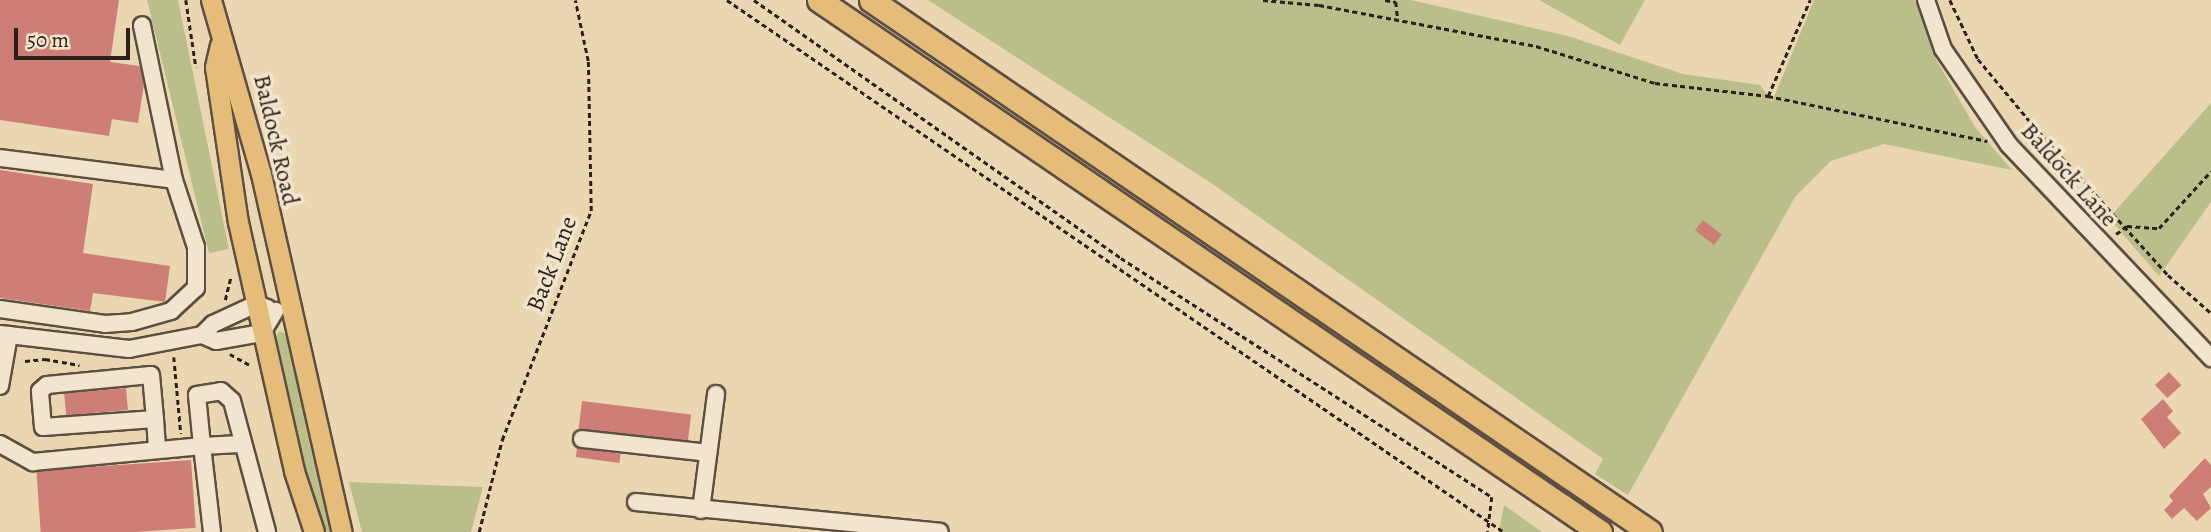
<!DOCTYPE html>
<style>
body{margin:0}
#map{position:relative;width:2211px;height:532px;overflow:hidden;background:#ead7b2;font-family:Alegreya,serif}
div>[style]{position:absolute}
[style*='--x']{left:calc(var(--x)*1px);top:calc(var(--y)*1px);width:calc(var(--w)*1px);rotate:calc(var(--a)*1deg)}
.green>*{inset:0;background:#b9be8a}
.building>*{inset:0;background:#cd7e76;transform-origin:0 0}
.path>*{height:2.5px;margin-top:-1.25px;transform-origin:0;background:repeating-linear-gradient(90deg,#2d201a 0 5px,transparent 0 8.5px)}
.roads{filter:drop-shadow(2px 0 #5c4e40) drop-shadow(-2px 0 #5c4e40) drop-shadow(0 2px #5c4e40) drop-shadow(0 -2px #5c4e40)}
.minor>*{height:16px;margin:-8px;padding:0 8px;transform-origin:8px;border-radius:8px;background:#f1e5cd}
.major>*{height:19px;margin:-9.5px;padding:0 9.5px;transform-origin:9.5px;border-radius:9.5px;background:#e5bc79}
.highway>*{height:23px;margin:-11.5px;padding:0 11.5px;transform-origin:11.5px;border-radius:11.5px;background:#e5bc79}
span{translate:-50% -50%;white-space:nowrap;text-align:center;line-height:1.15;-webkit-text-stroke:7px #f1e5cd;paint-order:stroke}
.street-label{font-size:24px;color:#2d201a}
.scale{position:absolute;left:14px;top:28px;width:116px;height:32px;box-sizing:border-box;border:4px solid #2d201a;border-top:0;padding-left:9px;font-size:21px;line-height:24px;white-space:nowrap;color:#2d201a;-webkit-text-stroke:5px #f1e5cd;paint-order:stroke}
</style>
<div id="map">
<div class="green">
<i style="clip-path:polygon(147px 0,178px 0,229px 249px,209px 253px)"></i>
<i style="clip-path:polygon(928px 0,1411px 0,1568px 36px,1683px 74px,1760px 85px,1772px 102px,1814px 0,1915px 0,1937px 61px,1975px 127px,2012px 170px,1884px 144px,1831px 161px,1795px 197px,1628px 495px,1595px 474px,1603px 459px,1211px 183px)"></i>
<i style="clip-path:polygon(1539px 0,1645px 0,1620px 45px)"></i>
<i style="clip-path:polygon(2211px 103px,2211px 202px,2159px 276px,2109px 218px)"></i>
<i style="clip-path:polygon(280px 331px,287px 335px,301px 384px,333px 532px,324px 532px,290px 424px,273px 340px)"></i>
<i style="clip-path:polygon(349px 482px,483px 487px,471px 532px,362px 532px)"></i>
<i style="clip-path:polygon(1504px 505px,1542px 532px,1499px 532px)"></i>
</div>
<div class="building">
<i style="clip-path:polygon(0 0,119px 0,110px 62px,140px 66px,144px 84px,138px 123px,112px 119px,109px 136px,0 120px)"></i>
<i style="clip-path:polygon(0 170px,93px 184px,83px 253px,170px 266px,165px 302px,93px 293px,90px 311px,0 298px)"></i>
<i style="left:1703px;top:220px;width:24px;height:13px;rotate:38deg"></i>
<i style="left:2169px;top:372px;width:18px;height:19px;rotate:47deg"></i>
<i style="left:126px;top:388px;width:22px;height:62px;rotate:85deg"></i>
<i style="clip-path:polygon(2163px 399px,2173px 411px,2167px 417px,2181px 433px,2164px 449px,2141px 419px)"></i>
<i style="left:582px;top:401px;width:110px;height:28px;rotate:7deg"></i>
<i style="left:577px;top:448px;width:44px;height:9px;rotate:8deg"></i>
<i style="clip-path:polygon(2205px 458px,2211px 465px,2211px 487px,2203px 494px,2211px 508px,2197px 521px,2184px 508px,2172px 519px,2164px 510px,2173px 501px,2169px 496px)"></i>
<i style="left:191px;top:460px;width:68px;height:155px;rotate:86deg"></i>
</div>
<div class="path">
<i style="--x:186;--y:0;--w:68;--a:81.5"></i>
<i style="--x:727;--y:0;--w:942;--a:34.4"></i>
<i style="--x:754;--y:0;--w:449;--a:35.1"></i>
<i style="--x:1121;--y:258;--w:441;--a:32.8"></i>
<i style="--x:1492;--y:497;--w:35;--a:97"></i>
<i style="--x:1263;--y:0;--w:56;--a:5.1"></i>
<i style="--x:1319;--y:5;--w:221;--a:10.7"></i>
<i style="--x:1536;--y:46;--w:125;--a:17.3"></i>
<i style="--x:1655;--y:83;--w:114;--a:6.6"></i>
<i style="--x:1768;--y:96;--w:224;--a:11.6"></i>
<i style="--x:1385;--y:0;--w:11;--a:10"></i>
<i style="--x:1396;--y:2;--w:18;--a:84"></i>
<i style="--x:1950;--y:0;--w:65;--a:64.6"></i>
<i style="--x:1978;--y:59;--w:86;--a:50.2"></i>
<i style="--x:2033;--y:125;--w:202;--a:48"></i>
<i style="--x:2168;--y:275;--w:57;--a:41.5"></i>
<i style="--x:1768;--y:96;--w:105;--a:-66.4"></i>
<i style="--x:2022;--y:136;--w:16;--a:-45"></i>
<i style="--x:2116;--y:234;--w:14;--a:-36"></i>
<i style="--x:2127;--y:226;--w:32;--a:4"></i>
<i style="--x:2159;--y:228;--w:77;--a:-47.6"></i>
<i style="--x:225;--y:300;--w:25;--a:-76"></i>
<i style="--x:230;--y:354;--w:25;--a:29"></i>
<i style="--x:174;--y:357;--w:77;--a:84.8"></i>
<i style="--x:25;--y:361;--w:20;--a:-6"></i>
<i style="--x:45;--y:359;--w:35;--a:10"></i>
<i style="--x:479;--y:532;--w:95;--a:-76"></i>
<i style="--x:502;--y:440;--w:246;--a:-68.8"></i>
<i style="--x:591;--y:211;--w:150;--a:-91.1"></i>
<i style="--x:588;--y:61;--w:62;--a:-102"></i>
</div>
<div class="roads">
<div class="minor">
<i style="--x:1926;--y:0;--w:52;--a:70.9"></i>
<i style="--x:1943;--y:49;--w:116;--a:55.5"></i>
<i style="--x:2009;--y:145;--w:294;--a:46.5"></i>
<i style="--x:0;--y:158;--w:175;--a:7.2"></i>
<i style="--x:0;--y:309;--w:106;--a:8.1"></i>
<i style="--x:105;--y:324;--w:27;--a:-4"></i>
<i style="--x:132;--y:322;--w:41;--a:-15.8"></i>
<i style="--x:171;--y:311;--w:34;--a:-43"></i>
<i style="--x:196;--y:288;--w:41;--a:-90"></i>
<i style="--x:196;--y:247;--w:71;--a:-108.2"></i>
<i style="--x:174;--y:180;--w:158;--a:-101.7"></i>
<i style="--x:0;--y:334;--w:130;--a:6.6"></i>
<i style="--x:129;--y:349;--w:74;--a:-10.9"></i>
<i style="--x:202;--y:335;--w:15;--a:23"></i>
<i style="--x:216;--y:341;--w:47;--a:-9.9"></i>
<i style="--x:262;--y:333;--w:26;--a:-59"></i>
<i style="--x:202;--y:335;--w:16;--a:-45"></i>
<i style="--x:213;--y:324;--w:47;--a:-24.9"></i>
<i style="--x:256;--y:304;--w:12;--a:20"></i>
<i style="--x:0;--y:386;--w:52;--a:-80"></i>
<i style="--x:155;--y:419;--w:112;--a:175.9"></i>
<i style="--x:43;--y:427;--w:36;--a:-95"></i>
<i style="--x:40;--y:391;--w:9;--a:-41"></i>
<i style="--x:47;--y:385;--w:104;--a:-5.5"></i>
<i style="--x:151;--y:375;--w:44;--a:84.8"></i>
<i style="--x:155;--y:419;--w:31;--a:86"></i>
<i style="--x:582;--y:439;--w:127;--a:6.3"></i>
<i style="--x:0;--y:444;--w:38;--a:29"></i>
<i style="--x:33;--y:462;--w:170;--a:-5.4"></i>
<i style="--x:202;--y:446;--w:51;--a:-95.6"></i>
<i style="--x:197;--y:395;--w:24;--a:-9"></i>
<i style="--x:221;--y:391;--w:15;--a:42"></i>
<i style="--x:232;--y:401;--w:136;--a:75"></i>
<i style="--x:636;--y:502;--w:305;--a:5.6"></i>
<i style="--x:701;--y:510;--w:117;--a:-82.6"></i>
<i style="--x:212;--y:532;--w:87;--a:-96.6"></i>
<i style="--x:202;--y:446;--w:38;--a:-3"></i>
</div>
<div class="major">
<i style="--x:211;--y:0;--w:181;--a:74"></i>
<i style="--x:261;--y:174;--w:367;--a:77.3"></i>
<i style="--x:220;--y:45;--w:23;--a:103"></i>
<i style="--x:215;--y:67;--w:157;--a:81.6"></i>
<i style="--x:238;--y:222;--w:255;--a:77.3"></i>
<i style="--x:294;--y:471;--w:64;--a:71.8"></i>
</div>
<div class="highway">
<i style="--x:819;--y:0;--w:945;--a:34.26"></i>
<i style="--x:871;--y:0;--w:943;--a:34.33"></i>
</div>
</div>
<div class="street-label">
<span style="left:276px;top:140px;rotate:77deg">Baldock Road</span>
<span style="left:2069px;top:175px;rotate:48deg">Baldock Lane</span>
<span style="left:552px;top:264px;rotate:-69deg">Back Lane</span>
</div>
<div class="scale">50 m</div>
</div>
